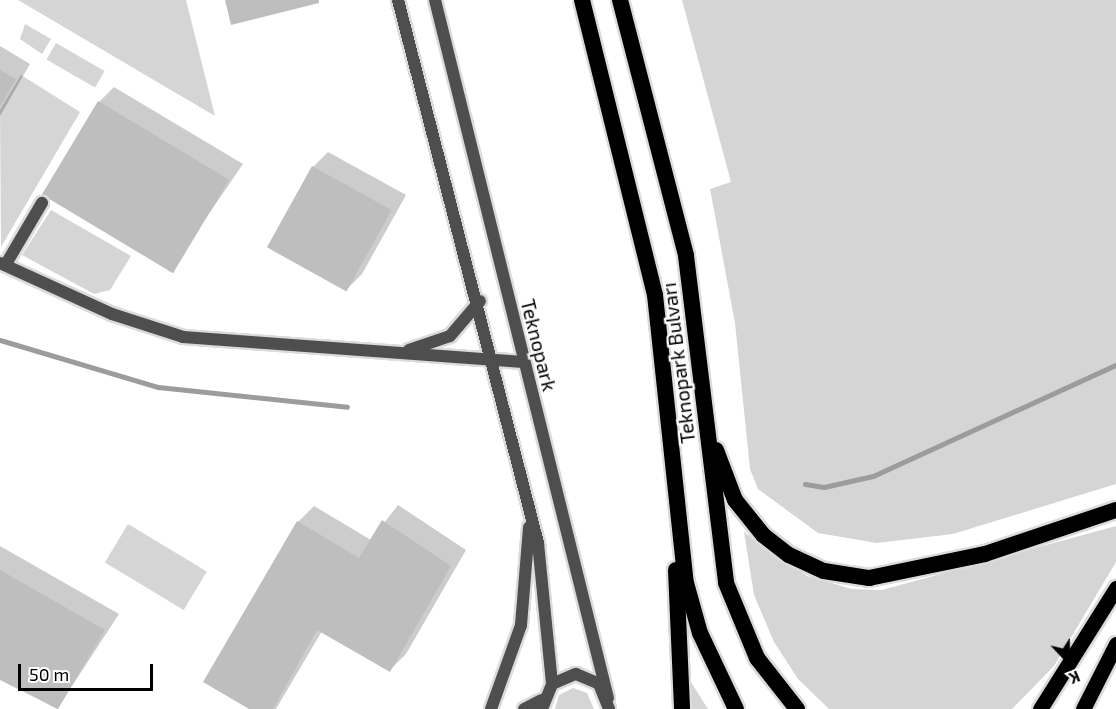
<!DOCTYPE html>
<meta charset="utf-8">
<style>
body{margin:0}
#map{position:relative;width:1116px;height:709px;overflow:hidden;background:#fff;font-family:"Exo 2",sans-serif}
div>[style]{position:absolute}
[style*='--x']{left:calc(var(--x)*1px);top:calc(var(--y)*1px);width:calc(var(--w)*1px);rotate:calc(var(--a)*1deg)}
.green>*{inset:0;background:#d5d5d5;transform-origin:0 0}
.shadow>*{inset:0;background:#0003}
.stream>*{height:5px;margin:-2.5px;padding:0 2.5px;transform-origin:2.5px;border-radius:2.5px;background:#9c9c9c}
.building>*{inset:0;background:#bebebe;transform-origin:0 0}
.roads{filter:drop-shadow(2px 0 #dbdbdb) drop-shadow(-2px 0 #dbdbdb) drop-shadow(0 2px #dbdbdb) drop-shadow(0 -2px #dbdbdb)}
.minor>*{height:12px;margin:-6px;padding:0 6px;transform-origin:6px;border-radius:6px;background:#4e4e4e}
.primary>*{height:15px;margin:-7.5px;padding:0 7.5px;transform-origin:7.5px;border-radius:7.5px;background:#000}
.trunk>*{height:16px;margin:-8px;padding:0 8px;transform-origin:8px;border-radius:8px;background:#000}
span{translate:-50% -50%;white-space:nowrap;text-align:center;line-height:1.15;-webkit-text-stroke:4.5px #fff;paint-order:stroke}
.street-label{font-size:20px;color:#000}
.north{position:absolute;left:1038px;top:631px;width:60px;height:60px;-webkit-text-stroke:4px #fff;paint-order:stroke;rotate:158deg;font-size:16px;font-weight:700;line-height:24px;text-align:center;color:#000}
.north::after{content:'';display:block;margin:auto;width:21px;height:27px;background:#000;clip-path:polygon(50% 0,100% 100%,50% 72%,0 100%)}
.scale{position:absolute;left:18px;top:664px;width:135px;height:27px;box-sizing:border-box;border:3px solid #000;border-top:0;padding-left:8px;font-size:18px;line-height:21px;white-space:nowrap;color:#000;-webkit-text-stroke:4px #fff;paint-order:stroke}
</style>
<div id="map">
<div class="green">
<i style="clip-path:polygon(18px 0,186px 0,215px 116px)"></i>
<i style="clip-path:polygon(682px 0,1116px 0,1116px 484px,953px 534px,877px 543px,818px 533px,758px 489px,750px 469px,735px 323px,710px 189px,731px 182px)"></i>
<i style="clip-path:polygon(25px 24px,51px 39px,42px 54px,20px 39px)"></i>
<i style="left:56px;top:43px;width:56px;height:19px;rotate:30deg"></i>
<i style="clip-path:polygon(21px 75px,80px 112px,1px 247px,0 110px)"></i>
<i style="clip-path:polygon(51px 210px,131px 256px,110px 290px,94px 294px,22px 255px)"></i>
<i style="left:128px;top:524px;width:92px;height:45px;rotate:31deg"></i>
<i style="clip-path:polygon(1116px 526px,1116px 562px,1054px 666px,1012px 709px,829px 709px,798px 679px,774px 642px,754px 595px,744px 532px,807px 576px,852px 589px,882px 590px)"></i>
<i style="clip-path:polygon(689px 679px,708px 709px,691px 709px)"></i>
<i style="clip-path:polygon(573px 688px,587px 693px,594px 709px,555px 709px,559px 695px)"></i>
</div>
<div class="shadow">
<i style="clip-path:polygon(0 46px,30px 64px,0 116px)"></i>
<i style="clip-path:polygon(114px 87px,243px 164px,169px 272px,99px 102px)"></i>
<i style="clip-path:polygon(328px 152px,406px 195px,362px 274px,346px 290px,313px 167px)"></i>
<i style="clip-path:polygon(398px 505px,466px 550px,406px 654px,390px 670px,322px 631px,276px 709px,252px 709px,205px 682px,298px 522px,314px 506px,371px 540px)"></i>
<i style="clip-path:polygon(0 546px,119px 614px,57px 709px,0 678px)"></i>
</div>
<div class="stream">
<i style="--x:0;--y:340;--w:165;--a:16.6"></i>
<i style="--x:158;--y:387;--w:190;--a:6"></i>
<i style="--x:805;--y:484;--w:19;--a:9"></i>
<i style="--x:824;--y:487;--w:50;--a:-12.7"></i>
<i style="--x:873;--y:476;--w:267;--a:-24.6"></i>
</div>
<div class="building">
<i style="clip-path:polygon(225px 0,319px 0,319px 3px,231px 25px)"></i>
<i style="clip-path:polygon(0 70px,16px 79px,0 107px)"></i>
<i style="left:98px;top:101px;width:153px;height:109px;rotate:31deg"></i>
<i style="left:312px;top:166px;width:91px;height:93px;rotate:29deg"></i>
<i style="clip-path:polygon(382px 520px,451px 566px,390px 672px,317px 630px,273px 709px,249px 709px,203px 682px,297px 521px,359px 558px)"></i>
<i style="clip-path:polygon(0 570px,105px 630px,58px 709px,0 680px)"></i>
</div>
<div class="roads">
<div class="minor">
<i style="--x:398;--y:0;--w:561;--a:75.54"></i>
<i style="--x:538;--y:543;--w:142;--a:84.3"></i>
<i style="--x:435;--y:0;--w:719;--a:76.08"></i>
<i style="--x:0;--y:263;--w:123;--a:24.5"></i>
<i style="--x:112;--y:314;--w:75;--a:17.9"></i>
<i style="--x:183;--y:337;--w:341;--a:4.2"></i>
<i style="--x:6;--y:264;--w:71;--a:-59.5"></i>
<i style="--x:409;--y:350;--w:43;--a:-18.9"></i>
<i style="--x:450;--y:336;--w:46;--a:-49.4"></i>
<i style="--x:491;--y:709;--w:89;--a:-70.3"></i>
<i style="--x:521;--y:625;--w:98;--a:-85.3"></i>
<i style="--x:524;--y:709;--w:20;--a:-27"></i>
<i style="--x:542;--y:709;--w:27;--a:-68"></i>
<i style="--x:552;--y:684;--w:26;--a:-23"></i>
<i style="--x:576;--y:674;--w:25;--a:23"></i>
<i style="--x:599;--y:684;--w:27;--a:68"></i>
</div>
<div class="primary">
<i style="--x:1040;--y:709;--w:143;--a:-57.9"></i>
<i style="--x:1083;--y:709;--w:73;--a:-63.1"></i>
</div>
<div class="trunk">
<i style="--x:582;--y:0;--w:304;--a:76.1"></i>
<i style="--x:655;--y:295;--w:290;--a:83.9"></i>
<i style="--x:686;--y:583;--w:52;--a:74.4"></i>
<i style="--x:700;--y:633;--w:84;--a:64.7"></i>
<i style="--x:620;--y:0;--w:264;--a:75.5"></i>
<i style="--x:686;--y:256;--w:329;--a:83"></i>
<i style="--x:726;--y:583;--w:81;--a:67.5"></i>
<i style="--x:757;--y:658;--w:65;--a:51.9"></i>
<i style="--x:716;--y:450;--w:53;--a:69.2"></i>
<i style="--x:735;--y:500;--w:45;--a:51.3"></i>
<i style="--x:763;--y:535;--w:33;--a:38"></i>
<i style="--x:789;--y:555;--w:38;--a:25"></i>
<i style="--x:824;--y:571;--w:46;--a:8.8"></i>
<i style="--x:869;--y:578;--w:118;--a:-11.7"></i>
<i style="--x:985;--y:554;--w:138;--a:-18.6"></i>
<i style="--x:676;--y:570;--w:139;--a:87.5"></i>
</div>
</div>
<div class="street-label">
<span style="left:539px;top:345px;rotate:76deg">Teknopark</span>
<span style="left:678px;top:363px;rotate:-97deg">Teknopark Bulvarı</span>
</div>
<div class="north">K</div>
<div class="scale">50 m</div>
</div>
